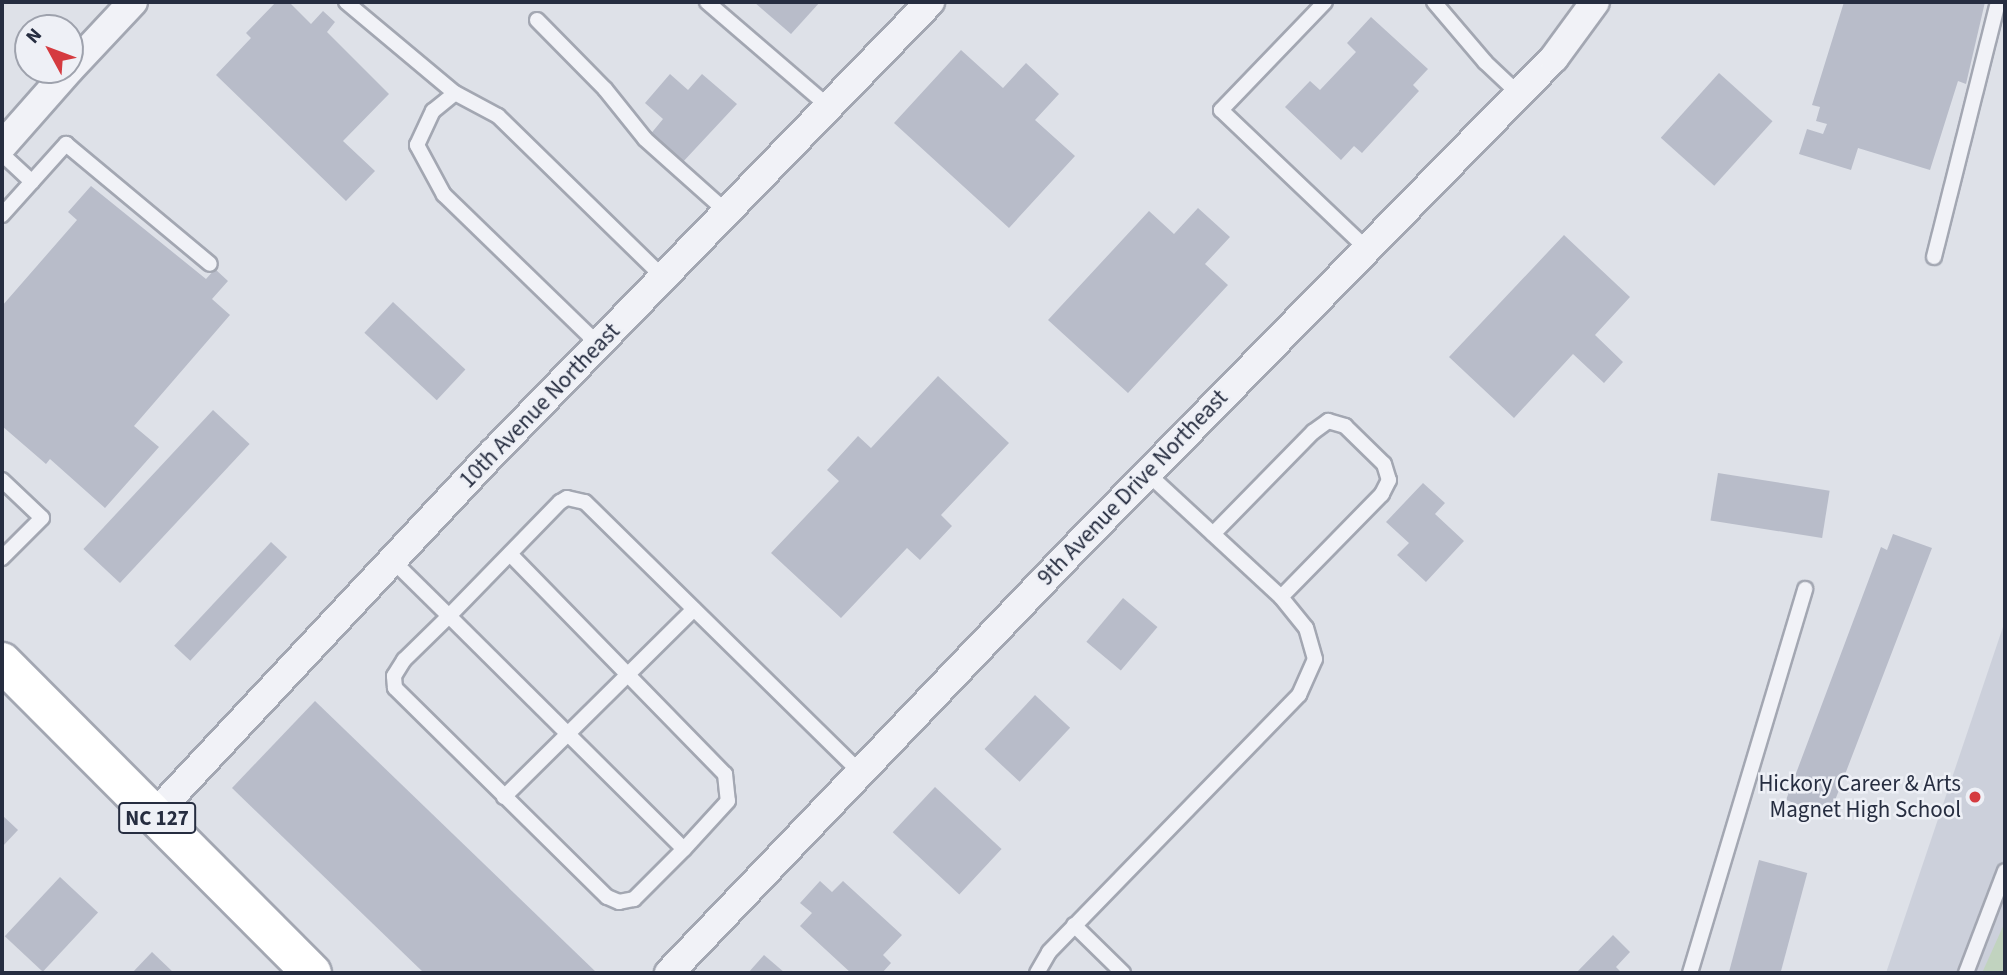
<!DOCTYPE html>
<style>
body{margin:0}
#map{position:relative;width:2007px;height:975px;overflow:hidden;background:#dee1e8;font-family:"Source Sans 3",sans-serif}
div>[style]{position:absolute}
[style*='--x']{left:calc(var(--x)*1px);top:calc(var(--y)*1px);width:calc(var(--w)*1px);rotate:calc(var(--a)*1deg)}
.built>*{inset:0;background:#ccd0db}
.green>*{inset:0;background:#c1d3bf}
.building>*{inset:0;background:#b8bcc9;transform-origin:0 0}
.roads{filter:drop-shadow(2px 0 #a3a7b2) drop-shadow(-2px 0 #a3a7b2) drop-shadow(0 2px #a3a7b2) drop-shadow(0 -2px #a3a7b2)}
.service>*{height:14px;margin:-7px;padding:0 7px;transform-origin:7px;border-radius:7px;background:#f1f2f7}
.minor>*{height:28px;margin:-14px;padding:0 14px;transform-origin:14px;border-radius:14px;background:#f1f2f7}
.primary>*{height:38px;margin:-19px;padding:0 19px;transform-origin:19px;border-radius:19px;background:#fff}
.dots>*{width:19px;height:19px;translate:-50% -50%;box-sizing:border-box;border:4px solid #eef0f6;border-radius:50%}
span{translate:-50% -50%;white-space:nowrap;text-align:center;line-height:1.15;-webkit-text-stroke:5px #eef0f6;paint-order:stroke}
.shield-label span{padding:2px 5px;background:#eef0f6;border:2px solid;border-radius:5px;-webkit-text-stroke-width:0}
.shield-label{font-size:21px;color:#262d40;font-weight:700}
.street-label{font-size:23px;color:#262d40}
.poi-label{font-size:23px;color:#262d40}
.right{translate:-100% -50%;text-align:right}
.frame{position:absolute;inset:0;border:4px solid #262d40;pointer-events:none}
.north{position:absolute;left:14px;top:14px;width:70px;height:70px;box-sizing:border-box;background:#eef0f6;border:2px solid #9ea2ad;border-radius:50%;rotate:311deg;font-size:19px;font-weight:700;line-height:28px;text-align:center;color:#262d40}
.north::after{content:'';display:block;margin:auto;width:24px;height:32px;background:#d53b40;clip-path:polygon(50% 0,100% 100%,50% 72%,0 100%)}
</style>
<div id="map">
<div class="built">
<i style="clip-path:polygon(2005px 621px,2005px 973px,1886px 973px)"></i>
</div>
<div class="green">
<i style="clip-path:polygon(2005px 922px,2005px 973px,1982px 973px)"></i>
</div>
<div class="building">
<i style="clip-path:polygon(276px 2px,289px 2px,311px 24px,323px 11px,335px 22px,327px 32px,389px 94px,343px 141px,375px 171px,346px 201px,216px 75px,251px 38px,246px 33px)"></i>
<i style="clip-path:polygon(754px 2px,820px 2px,791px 34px)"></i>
<i style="clip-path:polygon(1844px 2px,1985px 2px,1966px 84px,1958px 81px,1930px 170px,1858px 148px,1851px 170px,1799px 154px,1807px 129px,1823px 134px,1827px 124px,1816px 121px,1820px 107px,1812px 105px)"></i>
<i style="clip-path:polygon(1371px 17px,1428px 69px,1413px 85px,1419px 91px,1362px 153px,1354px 146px,1341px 160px,1285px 107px,1310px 81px,1320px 90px,1356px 52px,1347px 43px)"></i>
<i style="clip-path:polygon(961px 50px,1003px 88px,1026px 63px,1059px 94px,1035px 120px,1075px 156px,1009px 228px,894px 123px)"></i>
<i style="left:1719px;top:73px;width:72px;height:87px;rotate:42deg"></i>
<i style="clip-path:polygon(670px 74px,688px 90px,702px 74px,737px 104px,681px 164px,649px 136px,663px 119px,645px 103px)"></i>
<i style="clip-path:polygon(91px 186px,206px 279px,215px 269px,228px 281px,212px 299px,230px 315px,134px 426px,159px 447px,105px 508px,50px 459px,46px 464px,2px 426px,2px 306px,77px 220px,68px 212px)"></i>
<i style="clip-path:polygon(1198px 208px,1230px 237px,1205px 264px,1228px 285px,1128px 393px,1048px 320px,1149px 211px,1174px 234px)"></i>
<i style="clip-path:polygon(1564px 235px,1630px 297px,1595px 335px,1623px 362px,1604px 383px,1573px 354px,1514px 418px,1449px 357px)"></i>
<i style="left:393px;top:302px;width:99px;height:42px;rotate:43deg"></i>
<i style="clip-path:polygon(938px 376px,1009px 443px,941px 515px,952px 526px,920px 560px,907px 548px,841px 618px,771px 553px,839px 481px,827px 470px,858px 436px,871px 448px)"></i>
<i style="left:213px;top:410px;width:50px;height:190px;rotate:43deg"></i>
<i style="left:1718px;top:473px;width:113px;height:48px;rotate:9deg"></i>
<i style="clip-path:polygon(1423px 483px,1445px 503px,1435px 514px,1464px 541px,1426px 582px,1397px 555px,1409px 543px,1386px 522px)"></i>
<i style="clip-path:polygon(1893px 534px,1932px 548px,1829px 816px,1786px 800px,1881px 547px,1887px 550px)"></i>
<i style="left:271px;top:542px;width:22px;height:142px;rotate:43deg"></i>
<i style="left:1123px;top:598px;width:45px;height:57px;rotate:40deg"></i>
<i style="left:1035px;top:695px;width:48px;height:74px;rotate:43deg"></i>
<i style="clip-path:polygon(315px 701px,597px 973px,424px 973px,232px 788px)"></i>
<i style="left:935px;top:787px;width:91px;height:62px;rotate:43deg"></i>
<i style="clip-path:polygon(2px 815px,18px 830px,2px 847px)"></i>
<i style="left:1759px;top:860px;width:50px;height:118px;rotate:15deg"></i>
<i style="left:60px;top:877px;width:52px;height:81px;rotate:43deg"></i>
<i style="clip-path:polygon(820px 881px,832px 892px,843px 881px,902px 935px,883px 955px,891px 963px,882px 973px,851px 973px,800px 926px,812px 913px,800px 903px)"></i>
<i style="clip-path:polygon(1613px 935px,1630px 952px,1616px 967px,1622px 973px,1576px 973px)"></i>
<i style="clip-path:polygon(152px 952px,174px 973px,132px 973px)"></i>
<i style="clip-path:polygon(764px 955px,785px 973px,748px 973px)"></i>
</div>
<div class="roads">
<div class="service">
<i style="--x:346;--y:2;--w:142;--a:39.9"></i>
<i style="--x:707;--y:2;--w:160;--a:40.7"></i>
<i style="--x:1325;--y:2;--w:150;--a:133.9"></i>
<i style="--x:1221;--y:110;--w:200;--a:43.6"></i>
<i style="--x:1434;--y:2;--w:79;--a:49.6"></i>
<i style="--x:1485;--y:62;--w:47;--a:43.3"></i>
<i style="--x:537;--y:20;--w:97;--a:45.4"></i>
<i style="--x:605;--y:89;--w:64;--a:51.3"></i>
<i style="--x:645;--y:139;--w:110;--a:41.7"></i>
<i style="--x:2;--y:154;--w:41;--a:43"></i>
<i style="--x:2;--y:215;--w:96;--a:-48"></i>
<i style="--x:66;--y:144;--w:187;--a:39.8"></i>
<i style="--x:1934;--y:257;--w:263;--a:-75.9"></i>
<i style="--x:599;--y:345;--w:216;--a:-135.9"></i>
<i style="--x:444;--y:195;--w:57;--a:-118.4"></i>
<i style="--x:417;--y:145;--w:38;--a:-65"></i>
<i style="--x:433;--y:111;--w:28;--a:-39"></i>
<i style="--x:455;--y:93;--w:49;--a:28.1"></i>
<i style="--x:498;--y:116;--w:233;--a:44.3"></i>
<i style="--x:2;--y:480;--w:55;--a:43.5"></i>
<i style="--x:42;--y:518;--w:57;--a:135"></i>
<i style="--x:1213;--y:534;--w:143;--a:-45.6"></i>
<i style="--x:1313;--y:432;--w:19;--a:-36"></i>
<i style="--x:1328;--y:421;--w:18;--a:16"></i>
<i style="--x:1345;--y:426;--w:54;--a:44.3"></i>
<i style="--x:1384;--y:464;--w:17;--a:73"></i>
<i style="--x:1389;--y:480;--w:16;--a:117"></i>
<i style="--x:1382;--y:494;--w:144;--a:134.4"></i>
<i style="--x:510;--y:554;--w:308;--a:45.7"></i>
<i style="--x:725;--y:774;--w:27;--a:84"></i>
<i style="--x:728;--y:801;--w:65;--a:132.5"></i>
<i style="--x:392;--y:560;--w:80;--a:44.5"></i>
<i style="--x:449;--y:616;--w:168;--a:44.8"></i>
<i style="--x:568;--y:734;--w:163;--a:44.8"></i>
<i style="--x:684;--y:849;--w:71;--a:135"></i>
<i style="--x:634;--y:899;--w:15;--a:169"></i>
<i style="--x:619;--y:902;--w:13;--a:-157"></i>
<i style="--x:607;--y:897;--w:298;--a:-135.4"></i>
<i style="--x:395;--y:688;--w:12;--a:-95"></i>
<i style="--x:394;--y:676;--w:19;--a:-58"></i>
<i style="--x:404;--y:660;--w:63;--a:-44.4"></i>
<i style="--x:449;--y:616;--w:159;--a:-45.8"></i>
<i style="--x:560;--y:502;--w:8;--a:-30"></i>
<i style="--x:567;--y:498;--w:18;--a:13"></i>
<i style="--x:585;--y:502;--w:385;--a:44.5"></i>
<i style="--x:504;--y:797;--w:267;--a:-44.7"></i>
<i style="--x:1074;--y:925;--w:69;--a:44.4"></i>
<i style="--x:1037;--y:973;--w:24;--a:-60"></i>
<i style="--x:1049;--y:952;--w:359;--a:-45.8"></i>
<i style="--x:1299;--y:695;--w:39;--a:-66"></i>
<i style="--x:1315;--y:659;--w:32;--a:-106"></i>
<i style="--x:1306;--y:628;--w:40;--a:-129"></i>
<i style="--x:1281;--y:597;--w:183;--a:-137.2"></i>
<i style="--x:1690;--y:973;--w:401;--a:-73.3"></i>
<i style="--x:1966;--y:973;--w:109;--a:-69.1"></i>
</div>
<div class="minor">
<i style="--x:70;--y:69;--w:92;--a:-46.8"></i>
<i style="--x:2;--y:146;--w:101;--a:-48.6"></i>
<i style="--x:154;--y:815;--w:496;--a:-46.9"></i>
<i style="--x:493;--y:453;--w:628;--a:-45.9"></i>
<i style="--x:669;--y:973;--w:582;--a:-46.32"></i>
<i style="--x:1071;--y:552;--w:691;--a:-45.65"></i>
<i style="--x:1554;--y:58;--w:69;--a:-53.8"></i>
</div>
<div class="primary">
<i style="--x:2;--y:662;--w:439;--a:45.1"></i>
</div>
</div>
<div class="dots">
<i style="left:1975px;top:797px;background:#d53b40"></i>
</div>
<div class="shield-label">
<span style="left:157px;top:818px">NC 127</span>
</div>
<div class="street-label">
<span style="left:540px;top:406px;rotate:-46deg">10th Avenue Northeast</span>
<span style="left:1133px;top:488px;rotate:-46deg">9th Avenue Drive Northeast</span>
</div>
<div class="poi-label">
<span class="right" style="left:1961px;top:797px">Hickory Career &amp; Arts<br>Magnet High School</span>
</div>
<div class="frame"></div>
<div class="north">N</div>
</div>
